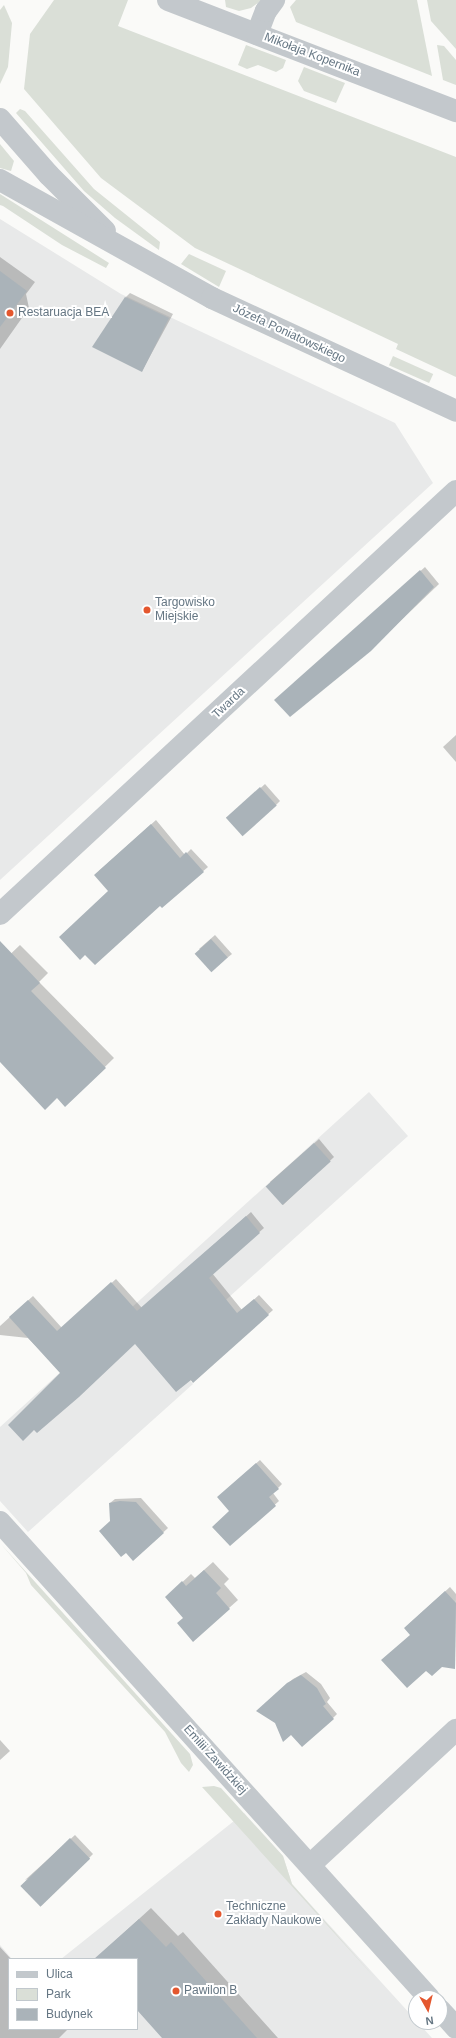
<!DOCTYPE html>
<meta charset="utf-8">
<style>
body{margin:0}
#map{position:relative;width:456px;height:2038px;overflow:hidden;background:#fafaf8;font-family:Arial,sans-serif}
div>[style]{position:absolute}
[style*='--x']{left:calc(var(--x)*1px);top:calc(var(--y)*1px);width:calc(var(--w)*1px);rotate:calc(var(--a)*1deg)}
.built>*{inset:0;background:#e8e9e9}
.green>*{inset:0;background:#dadfd7;transform-origin:0 0}
.shadow>*{inset:0;background:#0003}
.building>*{inset:0;background:#aab3b9;transform-origin:0 0}
.minor>*{height:22px;margin:-11px;padding:0 11px;transform-origin:11px;border-radius:11px;background:#c3c8cc}
.tertiary>*{height:22px;margin:-11px;padding:0 11px;transform-origin:11px;border-radius:11px;background:#c3c8cc}
.dots>*{width:11px;height:11px;translate:-50% -50%;box-sizing:border-box;border:2px solid #fff;border-radius:50%}
span{translate:-50% -50%;white-space:nowrap;text-align:center;line-height:1.15;-webkit-text-stroke:4px #fff;paint-order:stroke}
.street-label{font-size:12px;color:#657683}
.poi-label{font-size:12px;color:#657683}
.left{translate:0 -50%;text-align:left}
.legend{position:absolute;left:8px;top:1958px;width:130px;height:72px;box-sizing:border-box;background:#fff;border:1px solid #c1c8cd;margin:0;padding:5px 7px;list-style:none;font-size:12px;color:#657683}
.legend li{display:flex;align-items:center;gap:8px;height:20px}
.legend b{width:20px;border:1px solid #c1c8cd}
.north{position:absolute;left:408px;top:1990px;width:40px;height:40px;box-sizing:border-box;background:#fff;border:1px solid #c1c8cd;border-radius:50%;rotate:172deg;font-size:11px;font-weight:700;line-height:16px;text-align:center;color:#657683}
.north::after{content:'';display:block;margin:auto;width:14px;height:18px;background:#e4572e;clip-path:polygon(50% 0,100% 100%,50% 72%,0 100%)}
</style>
<div id="map">
<div class="built">
<i style="clip-path:polygon(0 219px,121px 294px,395px 423px,433px 483px,0 880px)"></i>
<i style="clip-path:polygon(369px 1092px,408px 1136px,167px 1353px,193px 1384px,28px 1532px,0 1501px,0 1427px)"></i>
<i style="clip-path:polygon(244px 1813px,283px 1856px,292px 1884px,432px 2038px,0 2038px,0 1945px,12px 1959px,9px 1959px,9px 2029px,137px 2029px,137px 1959px,61px 1959px)"></i>
</div>
<div class="green">
<i style="clip-path:polygon(54px 0,128px 0,118px 26px,456px 157px,456px 377px,396px 349px,398px 344px,195px 248px,101px 178px,24px 89px,30px 34px)"></i>
<i style="clip-path:polygon(225px 0,262px 0,251px 8px,239px 11px,226px 7px)"></i>
<i style="clip-path:polygon(296px 0,417px 0,432px 76px,296px 22px,290px 7px)"></i>
<i style="clip-path:polygon(427px 0,456px 0,456px 49px,431px 21px)"></i>
<i style="clip-path:polygon(4px 5px,12px 23px,8px 67px,0 84px,0 10px)"></i>
<i style="clip-path:polygon(246px 45px,286px 60px,283px 68px,276px 72px,258px 65px,247px 69px,238px 65px)"></i>
<i style="clip-path:polygon(437px 45px,444px 46px,456px 60px,456px 85px,443px 80px)"></i>
<i style="clip-path:polygon(304px 67px,345px 83px,336px 103px,304px 91px,298px 81px)"></i>
<i style="clip-path:polygon(20px 109px,25px 111px,94px 189px,160px 242px,159px 250px,115px 218px,84px 191px,16px 113px)"></i>
<i style="clip-path:polygon(0 144px,14px 161px,11px 171px,0 168px)"></i>
<i style="clip-path:polygon(0 194px,109px 263px,106px 268px,62px 245px,3px 206px,0 205px)"></i>
<i style="clip-path:polygon(189px 254px,226px 271px,219px 287px,181px 264px)"></i>
<i style="left:393px;top:356px;width:44px;height:10px;rotate:24deg"></i>
<i style="clip-path:polygon(0 1543px,190px 1754px,193px 1765px,189px 1772px,181px 1763px,165px 1732px,31px 1585px,26px 1573px)"></i>
<i style="clip-path:polygon(214px 1786px,221px 1788px,283px 1856px,292px 1884px,375px 1978px,202px 1787px)"></i>
</div>
<div class="shadow">
<i style="clip-path:polygon(0 257px,35px 282px,26px 294px,29px 308px,0 349px)"></i>
<i style="clip-path:polygon(130px 293px,173px 314px,142px 371px,126px 297px)"></i>
<i style="clip-path:polygon(425px 567px,439px 584px,370px 650px,280px 696px)"></i>
<i style="clip-path:polygon(456px 735px,456px 762px,443px 747px)"></i>
<i style="clip-path:polygon(265px 784px,280px 801px,276px 805px,232px 814px)"></i>
<i style="clip-path:polygon(156px 820px,185px 855px,191px 849px,208px 867px,162px 906px,110px 891px,99px 871px)"></i>
<i style="clip-path:polygon(215px 935px,232px 954px,227px 958px,199px 949px)"></i>
<i style="clip-path:polygon(20px 945px,48px 973px,39px 982px,114px 1058px,65px 1106px,57px 1097px,0 1060px,0 964px)"></i>
<i style="clip-path:polygon(319px 1139px,334px 1157px,283px 1205px,270px 1182px)"></i>
<i style="clip-path:polygon(251px 1212px,264px 1228px,212px 1273px,242px 1310px,259px 1295px,273px 1310px,193px 1382px,135px 1342px,34px 1429px,62px 1373px,28px 1338px,0 1335px,0 1326px,33px 1296px,62px 1328px,116px 1279px,142px 1308px)"></i>
<i style="clip-path:polygon(260px 1460px,282px 1484px,273px 1493px,279px 1501px,230px 1545px,231px 1511px,223px 1493px)"></i>
<i style="clip-path:polygon(141px 1498px,168px 1528px,133px 1560px,111px 1521px,110px 1503px,115px 1499px)"></i>
<i style="clip-path:polygon(213px 1562px,229px 1579px,224px 1584px,238px 1600px,229px 1608px,184px 1617px,175px 1589px,191px 1574px,195px 1578px)"></i>
<i style="clip-path:polygon(450px 1587px,456px 1594px,455px 1668px,442px 1666px,411px 1634px,409px 1624px)"></i>
<i style="clip-path:polygon(306px 1672px,321px 1684px,330px 1698px,327px 1702px,337px 1714px,333px 1718px,291px 1733px,258px 1711px,293px 1679px)"></i>
<i style="clip-path:polygon(0 1740px,10px 1751px,0 1760px)"></i>
<i style="clip-path:polygon(75px 1835px,93px 1854px,89px 1858px,25px 1880px)"></i>
<i style="clip-path:polygon(151px 1908px,178px 1936px,183px 1932px,278px 2038px,164px 2038px,137px 2008px,137px 1959px,95px 1959px)"></i>
<i style="clip-path:polygon(0 1947px,11px 1959px,9px 2029px,68px 2029px,59px 2038px,0 2038px)"></i>
</div>
<div class="building">
<i style="clip-path:polygon(0 271px,27px 291px,0 327px)"></i>
<i style="clip-path:polygon(125px 297px,169px 318px,142px 372px,92px 347px)"></i>
<i style="clip-path:polygon(420px 570px,434px 587px,371px 651px,290px 717px,274px 700px)"></i>
<i style="left:260px;top:787px;width:25px;height:46px;rotate:48deg"></i>
<i style="clip-path:polygon(151px 824px,180px 858px,186px 852px,204px 872px,162px 908px,160px 906px,95px 965px,85px 955px,80px 960px,59px 937px,108px 891px,94px 875px)"></i>
<i style="left:211px;top:939px;width:25px;height:22px;rotate:48deg"></i>
<i style="clip-path:polygon(0 941px,40px 983px,31px 991px,106px 1068px,65px 1107px,57px 1098px,45px 1110px,0 1062px)"></i>
<i style="left:314px;top:1143px;width:25px;height:65px;rotate:48deg"></i>
<i style="clip-path:polygon(246px 1216px,260px 1233px,209px 1278px,237px 1313px,254px 1299px,269px 1315px,193px 1383px,191px 1380px,176px 1392px,135px 1344px,79px 1397px,37px 1433px,34px 1430px,23px 1441px,8px 1425px,60px 1373px,9px 1317px,28px 1300px,57px 1331px,111px 1282px,137px 1311px)"></i>
<i style="clip-path:polygon(256px 1463px,279px 1489px,269px 1497px,276px 1506px,230px 1546px,212px 1527px,229px 1511px,217px 1497px)"></i>
<i style="clip-path:polygon(120px 1501px,136px 1502px,164px 1533px,133px 1561px,126px 1553px,121px 1557px,99px 1531px,110px 1521px,109px 1503px)"></i>
<i style="clip-path:polygon(204px 1570px,221px 1588px,216px 1593px,230px 1609px,193px 1642px,177px 1623px,183px 1618px,165px 1597px,182px 1581px,186px 1586px)"></i>
<i style="clip-path:polygon(445px 1591px,456px 1603px,455px 1669px,442px 1667px,432px 1676px,426px 1671px,407px 1688px,381px 1660px,410px 1635px,404px 1628px)"></i>
<i style="clip-path:polygon(301px 1675px,317px 1688px,326px 1704px,323px 1706px,334px 1719px,302px 1747px,291px 1735px,283px 1742px,275px 1723px,256px 1711px,287px 1683px)"></i>
<i style="left:70px;top:1838px;width:29px;height:69px;rotate:46deg"></i>
<i style="clip-path:polygon(139px 1919px,166px 1947px,171px 1942px,257px 2038px,162px 2038px,137px 2010px,137px 1959px,94px 1959px)"></i>
</div>
<div class="minor">
<i style="--x:168;--y:0;--w:309;--a:21.1"></i>
<i style="--x:257;--y:34;--w:25;--a:-69"></i>
<i style="--x:266;--y:11;--w:14;--a:-54"></i>
<i style="--x:0;--y:914;--w:622;--a:-42.85"></i>
<i style="--x:0;--y:1522;--w:641;--a:47.97"></i>
<i style="--x:310;--y:1865;--w:199;--a:-42.8"></i>
<i style="--x:440;--y:2010;--w:24;--a:48"></i>
</div>
<div class="tertiary">
<i style="--x:0;--y:119;--w:74;--a:48.8"></i>
<i style="--x:49;--y:175;--w:79;--a:45"></i>
<i style="--x:0;--y:180;--w:243;--a:29.1"></i>
<i style="--x:212;--y:298;--w:269;--a:24.8"></i>
</div>
<div class="dots">
<i style="left:10px;top:313px;background:#e4572e"></i>
<i style="left:147px;top:610px;background:#e4572e"></i>
<i style="left:218px;top:1914px;background:#e4572e"></i>
<i style="left:176px;top:1991px;background:#e4572e"></i>
</div>
<div class="street-label">
<span style="left:312px;top:55px;rotate:21deg">Mikołaja Kopernika</span>
<span style="left:289px;top:334px;rotate:25deg">Józefa Poniatowskiego</span>
<span style="left:229px;top:703px;rotate:-43deg">Twarda</span>
<span style="left:215px;top:1760px;rotate:48deg">Emilii Zawidzkiej</span>
</div>
<div class="poi-label">
<span class="left" style="left:18px;top:313px">Restaruacja BEA</span>
<span class="left" style="left:155px;top:610px">Targowisko<br>Miejskie</span>
<span class="left" style="left:226px;top:1914px">Techniczne<br>Zakłady Naukowe</span>
<span class="left" style="left:184px;top:1991px">Pawilon B</span>
</div>
<ul class="legend">
<li><b style="height:5px;background:#c3c8cc"></b>Ulica</li>
<li><b style="height:11px;background:#dadfd7"></b>Park</li>
<li><b style="height:11px;background:#aab3b9"></b>Budynek</li>
</ul>
<div class="north">N</div>
</div>
